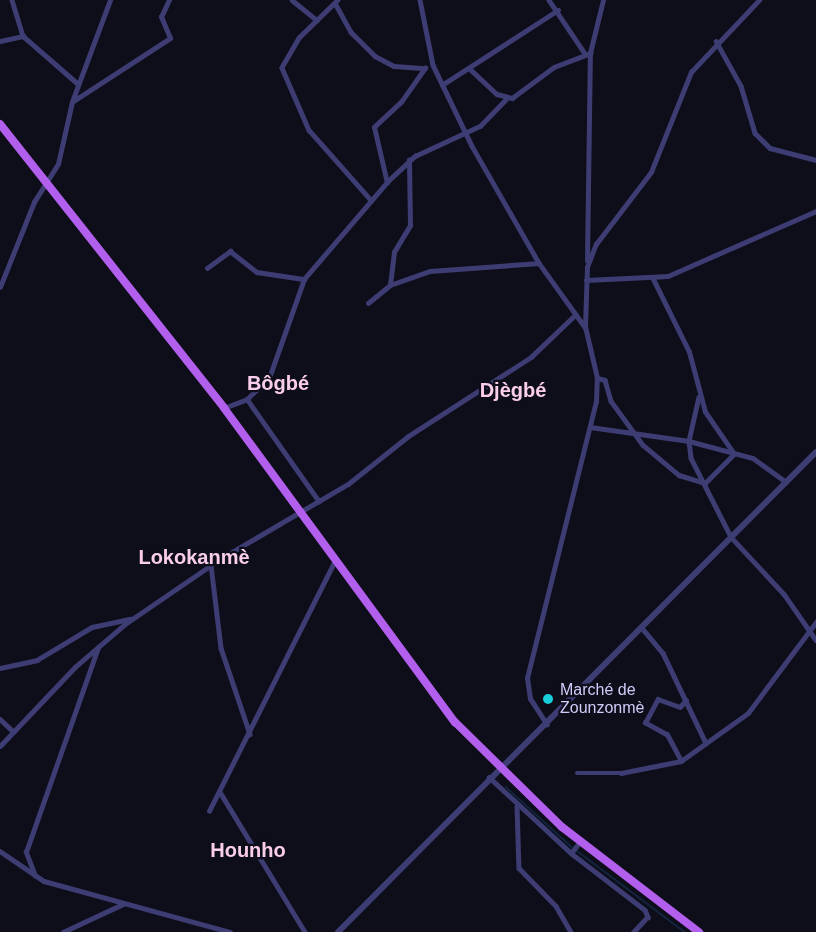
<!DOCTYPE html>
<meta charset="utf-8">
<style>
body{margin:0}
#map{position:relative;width:816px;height:932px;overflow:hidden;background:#0e0d1a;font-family:Helvetica,sans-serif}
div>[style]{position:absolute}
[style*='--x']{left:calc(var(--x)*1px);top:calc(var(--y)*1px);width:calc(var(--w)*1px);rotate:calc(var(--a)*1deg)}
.stream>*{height:1.5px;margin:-0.75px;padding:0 0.75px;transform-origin:0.75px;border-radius:0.75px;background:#12253e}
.minor>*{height:4.5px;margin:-2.25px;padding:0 2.25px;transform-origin:2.25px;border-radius:2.25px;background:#3d3d74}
.tertiary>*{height:6px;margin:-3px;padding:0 3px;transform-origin:3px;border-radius:3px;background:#3d3d74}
.primary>*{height:8px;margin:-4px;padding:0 4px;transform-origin:4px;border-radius:4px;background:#b25fed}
.dots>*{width:16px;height:16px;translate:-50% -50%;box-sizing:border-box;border:3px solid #0e0d1a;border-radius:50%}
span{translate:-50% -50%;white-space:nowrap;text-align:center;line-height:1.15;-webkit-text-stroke:4.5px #0e0d1a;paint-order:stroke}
.poi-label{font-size:16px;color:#cfccf9}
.left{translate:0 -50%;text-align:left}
.quarter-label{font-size:20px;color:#facdeb;font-weight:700}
</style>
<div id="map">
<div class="stream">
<i style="--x:506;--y:787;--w:89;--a:42.3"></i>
<i style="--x:576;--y:850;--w:136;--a:37"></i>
</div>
<div class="minor">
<i style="--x:12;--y:0;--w:38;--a:73"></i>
<i style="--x:292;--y:0;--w:32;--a:39"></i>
<i style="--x:338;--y:0;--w:54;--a:135.7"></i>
<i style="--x:299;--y:38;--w:34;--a:120"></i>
<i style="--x:282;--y:68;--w:68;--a:66.5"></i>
<i style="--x:309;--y:130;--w:94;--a:48.5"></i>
<i style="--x:420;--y:0;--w:66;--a:78.7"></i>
<i style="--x:433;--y:65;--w:90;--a:64.3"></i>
<i style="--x:472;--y:146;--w:135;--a:60.2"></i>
<i style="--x:539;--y:263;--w:79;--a:54.3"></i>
<i style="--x:549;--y:0;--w:63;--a:56.1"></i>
<i style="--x:335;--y:3;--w:33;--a:61"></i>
<i style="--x:351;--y:32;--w:34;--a:45"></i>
<i style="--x:375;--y:56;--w:21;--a:28"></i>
<i style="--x:394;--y:66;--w:31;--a:4"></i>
<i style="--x:0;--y:41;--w:24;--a:-12"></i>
<i style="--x:23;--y:36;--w:72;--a:41"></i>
<i style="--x:716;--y:41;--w:51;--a:60.9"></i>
<i style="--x:741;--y:86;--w:49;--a:73.4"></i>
<i style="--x:755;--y:133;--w:21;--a:45"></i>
<i style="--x:770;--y:148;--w:48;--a:14.6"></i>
<i style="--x:470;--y:69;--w:37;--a:43"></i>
<i style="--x:497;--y:94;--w:16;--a:15"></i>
<i style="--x:512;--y:98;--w:52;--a:-36.4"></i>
<i style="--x:554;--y:67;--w:39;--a:-21"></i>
<i style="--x:442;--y:85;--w:138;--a:-32.9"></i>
<i style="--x:73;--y:99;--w:106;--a:-69.5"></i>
<i style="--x:387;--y:183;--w:57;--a:-103.1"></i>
<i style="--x:374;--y:127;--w:37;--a:-43"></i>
<i style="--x:401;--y:102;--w:42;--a:-54.8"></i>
<i style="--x:587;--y:261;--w:208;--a:-89.2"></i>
<i style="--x:590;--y:53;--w:55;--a:-76.2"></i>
<i style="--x:207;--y:268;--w:29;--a:-36"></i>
<i style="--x:230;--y:251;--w:34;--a:38"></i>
<i style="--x:257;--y:272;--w:48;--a:8.5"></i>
<i style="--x:586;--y:280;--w:82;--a:-2.8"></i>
<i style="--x:668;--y:276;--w:162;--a:-23.7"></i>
<i style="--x:390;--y:285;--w:42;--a:-19.3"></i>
<i style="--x:430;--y:271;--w:109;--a:-4.2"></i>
<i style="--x:0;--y:287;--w:92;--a:-68.2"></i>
<i style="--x:34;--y:202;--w:45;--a:-57.7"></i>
<i style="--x:58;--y:164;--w:64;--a:-77.3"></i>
<i style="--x:72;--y:102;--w:117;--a:-33.1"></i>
<i style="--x:170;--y:38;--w:23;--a:-113"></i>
<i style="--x:161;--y:17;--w:19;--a:-65"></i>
<i style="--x:368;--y:303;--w:28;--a:-39"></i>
<i style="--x:390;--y:285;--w:33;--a:-83"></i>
<i style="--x:394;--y:252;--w:31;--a:-59"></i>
<i style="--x:410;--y:225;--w:65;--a:-90.9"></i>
<i style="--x:597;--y:378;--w:8;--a:14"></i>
<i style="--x:605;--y:380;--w:22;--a:74"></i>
<i style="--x:611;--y:401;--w:54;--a:54"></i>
<i style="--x:643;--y:445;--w:47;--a:39.8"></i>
<i style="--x:679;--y:475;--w:27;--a:17"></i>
<i style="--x:705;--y:483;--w:41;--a:-45"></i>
<i style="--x:734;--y:454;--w:51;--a:-124.6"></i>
<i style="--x:705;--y:412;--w:62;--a:-104.9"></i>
<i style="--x:689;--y:352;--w:81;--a:-116.3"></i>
<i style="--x:699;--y:397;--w:45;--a:102.8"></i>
<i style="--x:689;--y:441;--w:17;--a:83"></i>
<i style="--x:691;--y:458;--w:89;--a:63.1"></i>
<i style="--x:731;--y:537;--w:78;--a:47.1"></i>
<i style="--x:784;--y:594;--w:56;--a:55.2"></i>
<i style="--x:247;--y:399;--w:125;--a:54.8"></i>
<i style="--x:224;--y:408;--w:25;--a:-21"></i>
<i style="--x:247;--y:399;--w:30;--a:-44"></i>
<i style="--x:269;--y:378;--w:105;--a:-70.5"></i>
<i style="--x:304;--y:279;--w:129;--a:-49.4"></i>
<i style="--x:388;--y:181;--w:37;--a:-43"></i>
<i style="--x:415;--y:156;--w:72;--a:-24.8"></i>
<i style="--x:480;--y:126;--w:37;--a:-46"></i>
<i style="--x:590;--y:427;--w:100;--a:8"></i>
<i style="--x:689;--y:441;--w:66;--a:14.9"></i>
<i style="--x:753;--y:458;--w:41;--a:36"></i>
<i style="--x:211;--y:565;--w:84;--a:83.1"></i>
<i style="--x:221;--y:648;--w:91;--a:71.4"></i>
<i style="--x:642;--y:628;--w:33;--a:50"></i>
<i style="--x:663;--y:653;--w:100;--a:64.5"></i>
<i style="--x:0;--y:668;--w:38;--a:-12"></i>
<i style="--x:37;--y:660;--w:64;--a:-31"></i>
<i style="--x:92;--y:627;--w:39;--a:-12"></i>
<i style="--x:0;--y:719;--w:18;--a:43"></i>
<i style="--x:547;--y:725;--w:31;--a:-123"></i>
<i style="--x:530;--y:699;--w:21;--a:-98"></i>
<i style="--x:527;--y:678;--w:284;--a:-76"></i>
<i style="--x:596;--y:402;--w:24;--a:-88"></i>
<i style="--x:597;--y:378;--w:52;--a:-103.2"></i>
<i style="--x:585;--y:327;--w:60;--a:-88.1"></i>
<i style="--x:587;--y:267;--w:25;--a:-69"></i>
<i style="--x:596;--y:244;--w:91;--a:-52.6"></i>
<i style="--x:651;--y:172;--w:108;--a:-68.2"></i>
<i style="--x:691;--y:72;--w:99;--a:-46.6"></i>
<i style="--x:0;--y:746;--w:109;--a:-46.5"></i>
<i style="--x:75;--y:667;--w:66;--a:-40.7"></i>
<i style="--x:125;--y:624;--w:115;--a:-34.4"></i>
<i style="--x:220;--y:559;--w:148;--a:-30.4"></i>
<i style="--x:348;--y:484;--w:75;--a:-38.5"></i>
<i style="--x:407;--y:437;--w:148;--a:-32.8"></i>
<i style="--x:531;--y:357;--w:61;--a:-43.7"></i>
<i style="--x:681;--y:761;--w:30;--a:-118"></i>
<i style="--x:667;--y:735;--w:25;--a:-151"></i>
<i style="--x:645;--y:723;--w:27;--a:-62"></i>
<i style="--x:658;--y:699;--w:23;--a:20"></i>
<i style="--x:680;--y:707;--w:9;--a:-49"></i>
<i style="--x:577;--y:773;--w:44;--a:0"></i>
<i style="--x:621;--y:773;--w:61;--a:-11.3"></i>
<i style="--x:681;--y:761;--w:82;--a:-35.6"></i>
<i style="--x:748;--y:713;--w:114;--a:-53.2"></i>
<i style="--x:489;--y:777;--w:112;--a:42.8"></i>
<i style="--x:571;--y:853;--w:93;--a:37.6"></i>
<i style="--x:645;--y:910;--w:8;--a:67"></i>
<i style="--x:648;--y:917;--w:21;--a:133"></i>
<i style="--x:220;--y:792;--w:164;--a:58.7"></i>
<i style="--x:517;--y:806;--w:62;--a:88.2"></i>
<i style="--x:519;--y:868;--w:53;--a:45.8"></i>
<i style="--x:556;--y:906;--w:30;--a:60"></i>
<i style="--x:209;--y:811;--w:281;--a:-63.3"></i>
<i style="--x:0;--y:851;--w:53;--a:34.3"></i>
<i style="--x:44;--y:881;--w:193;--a:15.3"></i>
<i style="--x:571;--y:853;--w:14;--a:-51"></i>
<i style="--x:35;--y:876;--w:26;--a:-111"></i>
<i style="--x:26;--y:852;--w:217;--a:-70.6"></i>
<i style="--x:63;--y:932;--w:66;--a:-25"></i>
</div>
<div class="tertiary">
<i style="--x:338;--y:932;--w:677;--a:-45.12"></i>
</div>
<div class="primary">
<i style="--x:0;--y:124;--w:362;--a:51.7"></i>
<i style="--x:224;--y:408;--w:390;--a:53.7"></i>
<i style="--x:455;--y:722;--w:150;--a:44.5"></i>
<i style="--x:562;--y:827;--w:173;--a:37.5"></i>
</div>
<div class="dots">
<i style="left:548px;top:699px;background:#18ced9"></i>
</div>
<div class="poi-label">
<span class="left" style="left:560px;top:699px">Marché de<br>Zounzonmè</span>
</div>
<div class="quarter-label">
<span style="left:278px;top:383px">Bôgbé</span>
<span style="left:513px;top:390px">Djègbé</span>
<span style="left:194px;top:557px">Lokokanmè</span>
<span style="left:248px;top:850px">Hounho</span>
</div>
</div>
